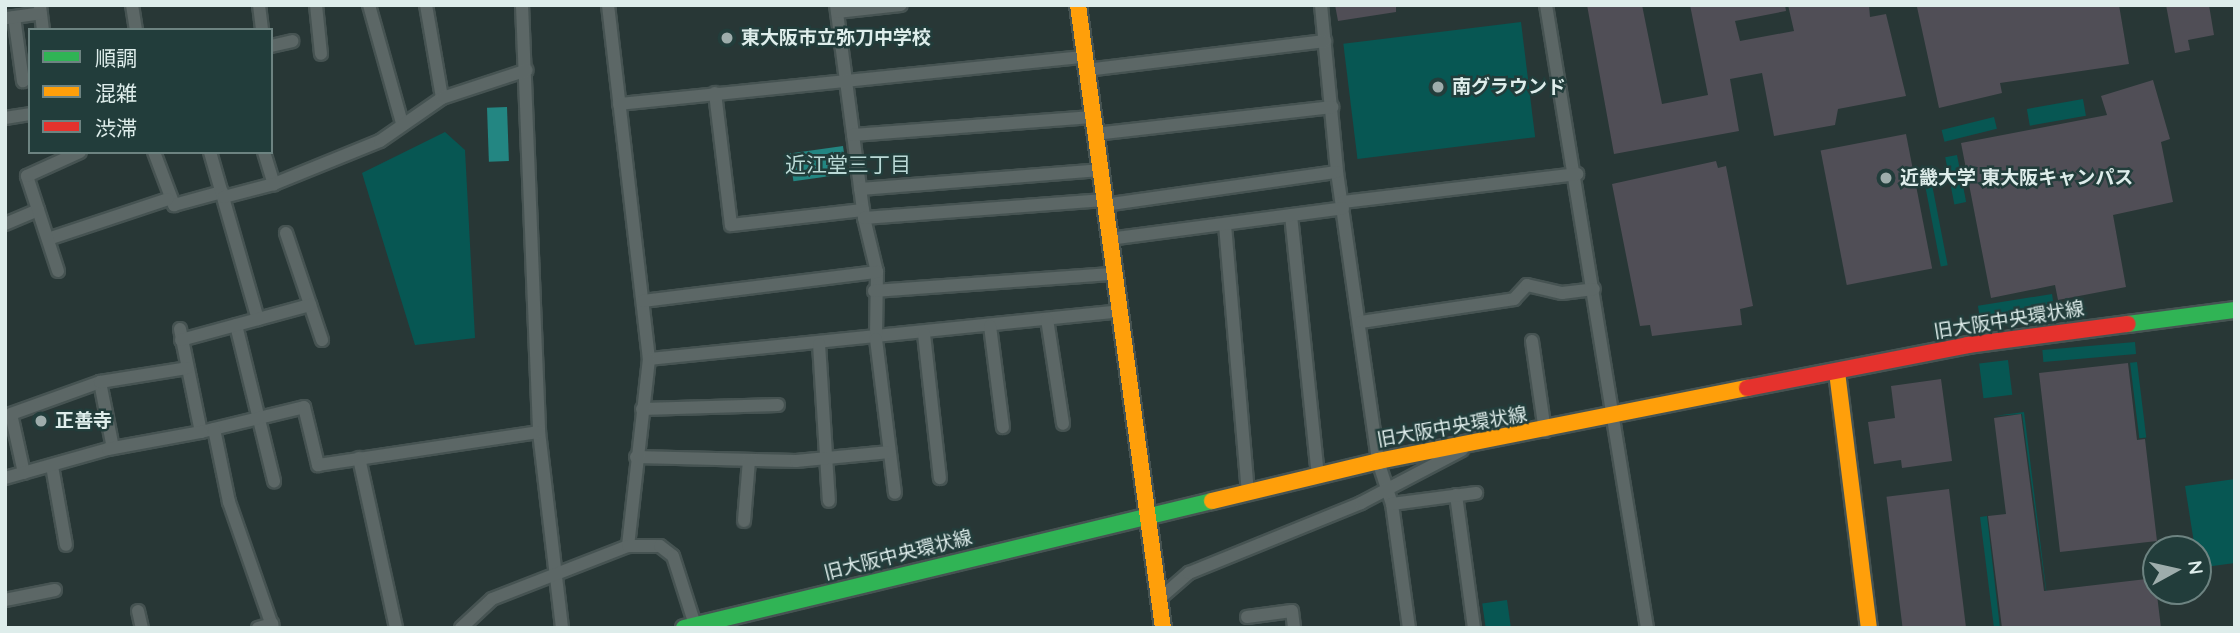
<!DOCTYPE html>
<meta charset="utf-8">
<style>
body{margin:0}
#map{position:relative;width:2240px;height:633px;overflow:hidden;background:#283736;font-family:Quicksand,"Noto Sans JP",sans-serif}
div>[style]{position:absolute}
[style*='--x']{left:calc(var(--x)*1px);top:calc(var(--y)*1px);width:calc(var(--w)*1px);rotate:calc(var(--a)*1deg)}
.green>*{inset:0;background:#075753;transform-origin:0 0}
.water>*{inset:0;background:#238682;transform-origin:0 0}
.building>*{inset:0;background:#504e56;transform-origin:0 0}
.roads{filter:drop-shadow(2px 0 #465352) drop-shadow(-2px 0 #465352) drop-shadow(0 2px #465352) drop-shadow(0 -2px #465352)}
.street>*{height:12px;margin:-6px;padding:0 6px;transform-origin:6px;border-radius:6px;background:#5c6766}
.fast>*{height:16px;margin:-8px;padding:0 8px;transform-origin:8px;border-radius:8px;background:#30b455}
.slow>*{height:16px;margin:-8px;padding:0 8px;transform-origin:8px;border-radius:8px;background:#ff9f0a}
.jam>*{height:16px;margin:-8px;padding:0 8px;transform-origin:8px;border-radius:8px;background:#e5322d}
.dots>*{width:19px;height:19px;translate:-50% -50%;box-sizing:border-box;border:4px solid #223d3b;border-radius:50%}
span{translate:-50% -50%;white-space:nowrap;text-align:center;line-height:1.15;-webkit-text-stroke:5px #223d3b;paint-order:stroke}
.poi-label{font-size:19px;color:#deedeb;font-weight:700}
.left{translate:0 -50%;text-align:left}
.street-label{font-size:19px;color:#deedeb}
.neighbourhood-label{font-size:21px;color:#bad9d6}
.frame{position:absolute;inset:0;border:7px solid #deedeb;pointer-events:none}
.legend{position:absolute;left:28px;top:28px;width:245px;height:126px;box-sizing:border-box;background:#223d3b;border:2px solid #6d8381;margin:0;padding:9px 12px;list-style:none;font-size:21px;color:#deedeb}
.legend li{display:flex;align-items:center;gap:14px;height:35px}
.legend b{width:35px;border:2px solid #6d8381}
.north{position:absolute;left:2142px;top:535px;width:70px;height:70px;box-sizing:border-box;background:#223d3b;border:2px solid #6d8381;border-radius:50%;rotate:82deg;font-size:19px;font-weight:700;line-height:28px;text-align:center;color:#deedeb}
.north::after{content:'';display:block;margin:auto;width:24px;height:32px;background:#9eadac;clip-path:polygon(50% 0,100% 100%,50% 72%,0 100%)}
</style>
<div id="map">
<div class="green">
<i style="left:1521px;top:22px;width:116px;height:179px;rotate:83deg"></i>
<i style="left:2083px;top:99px;width:17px;height:57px;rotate:80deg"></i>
<i style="left:1994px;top:117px;width:12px;height:54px;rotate:76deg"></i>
<i style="clip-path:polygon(445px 132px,465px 150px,475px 338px,415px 345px,362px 173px)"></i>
<i style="left:1957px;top:155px;width:48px;height:12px;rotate:79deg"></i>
<i style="left:1929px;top:169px;width:98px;height:7px;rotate:79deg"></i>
<i style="left:2052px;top:294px;width:19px;height:75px;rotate:81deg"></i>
<i style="left:2135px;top:342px;width:12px;height:93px;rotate:85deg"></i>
<i style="left:2008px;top:360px;width:35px;height:29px;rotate:83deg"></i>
<i style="left:2137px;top:362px;width:76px;height:7px;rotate:83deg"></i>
<i style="clip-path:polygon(2024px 412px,2051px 628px,2022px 414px,1994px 416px)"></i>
<i style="clip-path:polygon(2235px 479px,2235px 563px,2198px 568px,2185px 486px)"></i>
<i style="clip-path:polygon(1987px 516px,2000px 628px,1994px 628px,1980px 517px)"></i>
<i style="left:1507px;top:600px;width:28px;height:25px;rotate:82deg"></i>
</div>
<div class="water">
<i style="left:507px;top:107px;width:54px;height:20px;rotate:88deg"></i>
<i style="left:843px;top:146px;width:28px;height:54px;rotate:82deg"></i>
</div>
<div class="building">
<i style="clip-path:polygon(1335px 5px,1396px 5px,1396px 12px,1338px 21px)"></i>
<i style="clip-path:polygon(1587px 5px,1642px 5px,1662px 104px,1708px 95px,1690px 5px,1785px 5px,1786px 11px,1735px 21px,1740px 41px,1794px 31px,1788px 5px,1869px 5px,1870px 17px,1886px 14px,1906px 96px,1838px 109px,1835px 125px,1774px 136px,1762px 73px,1730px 79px,1739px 131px,1614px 154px)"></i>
<i style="clip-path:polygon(2119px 5px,2129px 64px,2000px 83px,2002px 93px,1939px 108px,1917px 7px)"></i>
<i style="clip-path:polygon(2166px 5px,2209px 5px,2214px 35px,2188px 40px,2190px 50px,2175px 53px)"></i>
<i style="clip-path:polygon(2153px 80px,2170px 139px,2161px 142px,2173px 202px,2113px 215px,2126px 287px,2058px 300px,2055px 285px,1991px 298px,1961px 143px,2107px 115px,2101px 96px)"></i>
<i style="left:1906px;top:134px;width:137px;height:87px;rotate:79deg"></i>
<i style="clip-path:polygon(1716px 161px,1718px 168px,1726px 166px,1753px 306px,1740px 309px,1742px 325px,1652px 336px,1650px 325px,1640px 326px,1612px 184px)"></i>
<i style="clip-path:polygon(2128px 363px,2137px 440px,2145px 439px,2157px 541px,2060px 552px,2039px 373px)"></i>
<i style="clip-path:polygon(1941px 379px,1952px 461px,1902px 468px,1901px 460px,1874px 464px,1868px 422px,1895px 418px,1891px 386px)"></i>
<i style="clip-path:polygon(2021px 414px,2044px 591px,2155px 578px,2161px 628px,2002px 628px,1988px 516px,2006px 514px,1994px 418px)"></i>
<i style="left:1949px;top:489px;width:140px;height:63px;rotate:83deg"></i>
</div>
<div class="roads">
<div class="street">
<i style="--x:132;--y:5;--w:25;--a:81"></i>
<i style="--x:259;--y:5;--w:25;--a:83"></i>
<i style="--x:316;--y:5;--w:49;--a:84.2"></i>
<i style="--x:369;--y:5;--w:123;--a:74.4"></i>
<i style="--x:426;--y:5;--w:94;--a:80.2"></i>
<i style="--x:522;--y:5;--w:427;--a:87.7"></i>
<i style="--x:539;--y:432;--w:197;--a:83.3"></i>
<i style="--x:608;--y:5;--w:356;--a:83.4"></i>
<i style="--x:649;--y:359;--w:472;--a:-5.8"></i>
<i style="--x:836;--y:5;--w:215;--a:82.5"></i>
<i style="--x:864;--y:218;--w:56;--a:76.5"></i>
<i style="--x:877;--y:272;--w:67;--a:90.9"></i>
<i style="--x:876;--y:339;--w:155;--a:83"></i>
<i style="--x:1321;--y:5;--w:168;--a:84.5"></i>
<i style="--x:1337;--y:172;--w:292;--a:81.9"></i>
<i style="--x:1378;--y:461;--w:45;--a:72"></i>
<i style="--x:1392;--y:504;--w:125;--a:82.2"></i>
<i style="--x:1546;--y:5;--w:631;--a:80.79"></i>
<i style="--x:40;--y:6;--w:24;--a:83"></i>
<i style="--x:837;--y:12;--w:64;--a:-6.2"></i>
<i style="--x:14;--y:17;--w:65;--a:82"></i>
<i style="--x:7;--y:18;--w:34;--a:-8"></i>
<i style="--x:271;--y:46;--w:22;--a:-13"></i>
<i style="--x:1086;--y:70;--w:241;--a:-6.9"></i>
<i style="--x:715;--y:93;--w:133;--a:83.1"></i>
<i style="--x:731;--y:225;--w:133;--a:-6.5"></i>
<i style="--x:619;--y:104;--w:468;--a:-5.8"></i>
<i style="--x:5;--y:118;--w:25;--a:-9"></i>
<i style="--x:1095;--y:134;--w:239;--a:-6.5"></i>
<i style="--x:853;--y:135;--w:240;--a:-4.3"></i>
<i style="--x:154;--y:152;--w:57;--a:69.3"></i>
<i style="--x:174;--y:205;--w:50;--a:-15.2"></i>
<i style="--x:210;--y:152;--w:174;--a:74"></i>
<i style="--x:264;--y:152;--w:34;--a:73"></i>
<i style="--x:274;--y:184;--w:114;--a:-22.1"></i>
<i style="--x:380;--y:141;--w:75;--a:-34.7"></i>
<i style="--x:442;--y:98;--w:89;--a:-18.2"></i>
<i style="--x:860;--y:189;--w:241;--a:-4.5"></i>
<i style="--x:224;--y:197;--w:52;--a:-14.6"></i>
<i style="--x:1343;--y:202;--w:236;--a:-6.8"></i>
<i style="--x:1104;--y:205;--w:235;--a:-8.1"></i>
<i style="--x:1291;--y:215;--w:261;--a:84.1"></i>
<i style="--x:864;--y:218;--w:241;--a:-4.3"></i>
<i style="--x:5;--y:224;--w:36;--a:-23"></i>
<i style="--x:1225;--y:225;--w:268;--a:85.1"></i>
<i style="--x:286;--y:233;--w:113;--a:71.4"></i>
<i style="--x:48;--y:239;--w:126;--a:-18.4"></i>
<i style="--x:1109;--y:239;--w:236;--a:-7.5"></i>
<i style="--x:58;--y:271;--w:100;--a:-108.1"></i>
<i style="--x:27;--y:176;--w:58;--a:-24.4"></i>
<i style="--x:874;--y:291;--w:241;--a:-4.1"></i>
<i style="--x:643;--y:301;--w:236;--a:-7.1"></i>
<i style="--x:1047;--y:319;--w:106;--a:81.3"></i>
<i style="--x:1361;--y:322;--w:155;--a:-8.5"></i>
<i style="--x:1514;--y:299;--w:19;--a:-47"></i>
<i style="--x:1527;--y:285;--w:36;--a:13"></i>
<i style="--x:1562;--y:293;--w:32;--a:-7"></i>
<i style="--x:236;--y:325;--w:161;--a:76.3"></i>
<i style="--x:990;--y:326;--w:102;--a:82.7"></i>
<i style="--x:180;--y:329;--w:105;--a:78.5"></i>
<i style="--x:201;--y:432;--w:106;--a:-13.6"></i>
<i style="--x:304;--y:407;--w:60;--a:76.4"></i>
<i style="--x:318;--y:465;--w:223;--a:-8.5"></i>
<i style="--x:924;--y:334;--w:145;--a:83.7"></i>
<i style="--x:181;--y:340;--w:134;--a:-15.2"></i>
<i style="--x:1532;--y:341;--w:91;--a:81.8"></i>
<i style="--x:819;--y:344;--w:157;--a:86.4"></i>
<i style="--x:100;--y:382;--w:67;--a:78.9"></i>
<i style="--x:642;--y:409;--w:136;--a:-1.7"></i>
<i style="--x:214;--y:429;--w:75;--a:78.4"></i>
<i style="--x:229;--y:502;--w:133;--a:70.8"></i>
<i style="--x:636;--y:457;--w:160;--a:1.4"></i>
<i style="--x:796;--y:461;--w:94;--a:-5.5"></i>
<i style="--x:359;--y:458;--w:174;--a:77.7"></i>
<i style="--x:52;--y:466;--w:80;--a:80"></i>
<i style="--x:24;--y:473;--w:60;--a:-102.4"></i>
<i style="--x:11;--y:414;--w:95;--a:-19.8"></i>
<i style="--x:100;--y:382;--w:88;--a:-9.1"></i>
<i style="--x:5;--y:478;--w:107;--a:-15.7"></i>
<i style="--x:108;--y:449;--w:95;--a:-10.4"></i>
<i style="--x:1456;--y:495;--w:134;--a:82.3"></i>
<i style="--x:1392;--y:504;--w:85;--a:-7.5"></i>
<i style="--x:744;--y:521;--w:61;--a:-85.3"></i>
<i style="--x:628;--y:546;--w:188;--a:-83.6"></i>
<i style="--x:1159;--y:599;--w:40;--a:-41"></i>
<i style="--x:1189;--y:573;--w:186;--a:-22.1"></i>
<i style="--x:1361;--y:503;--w:114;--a:-27.7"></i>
<i style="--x:5;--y:600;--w:51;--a:-11.3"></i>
<i style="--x:138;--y:611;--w:17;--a:77"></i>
<i style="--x:1247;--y:617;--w:45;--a:-7.6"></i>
<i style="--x:1292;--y:611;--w:17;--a:83"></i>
<i style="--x:258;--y:628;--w:15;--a:-16"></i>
<i style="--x:461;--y:628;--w:42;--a:-43.1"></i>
<i style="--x:492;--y:599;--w:146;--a:-21.3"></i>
<i style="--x:628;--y:546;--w:32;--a:0"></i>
<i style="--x:660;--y:546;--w:16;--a:38"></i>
<i style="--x:673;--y:556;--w:72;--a:72.3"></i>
</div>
<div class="fast">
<i style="--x:2128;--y:324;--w:108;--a:-7.5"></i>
<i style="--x:684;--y:628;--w:543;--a:-13.52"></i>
</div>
<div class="slow">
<i style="--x:1078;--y:5;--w:629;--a:82.23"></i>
<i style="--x:1837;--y:372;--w:258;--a:82.9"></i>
<i style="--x:1212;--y:501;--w:171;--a:-13.5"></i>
<i style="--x:1378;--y:461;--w:376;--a:-11.2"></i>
</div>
<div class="jam">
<i style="--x:1747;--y:388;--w:225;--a:-11"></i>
<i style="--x:1968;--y:345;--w:161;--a:-7.5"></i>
</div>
</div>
<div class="dots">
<i style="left:727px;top:38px;background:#9eadac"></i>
<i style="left:1438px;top:87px;background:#9eadac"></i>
<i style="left:1886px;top:178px;background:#9eadac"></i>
<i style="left:41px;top:421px;background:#9eadac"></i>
</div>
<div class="poi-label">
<span class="left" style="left:741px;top:38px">東大阪市立弥刀中学校</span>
<span class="left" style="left:1452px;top:87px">南グラウンド</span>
<span class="left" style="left:1900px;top:178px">近畿大学 東大阪キャンパス</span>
<span class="left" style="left:55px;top:421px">正善寺</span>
</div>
<div class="street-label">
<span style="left:2009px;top:320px;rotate:-9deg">旧大阪中央環状線</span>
<span style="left:1452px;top:427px;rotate:-10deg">旧大阪中央環状線</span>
<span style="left:898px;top:555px;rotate:-14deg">旧大阪中央環状線</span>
</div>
<div class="neighbourhood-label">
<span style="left:848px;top:164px">近江堂三丁目</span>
</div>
<div class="frame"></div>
<ul class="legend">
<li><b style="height:9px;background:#30b455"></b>順調</li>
<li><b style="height:9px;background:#ff9f0a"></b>混雑</li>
<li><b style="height:9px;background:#e5322d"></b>渋滞</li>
</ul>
<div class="north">N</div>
</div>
